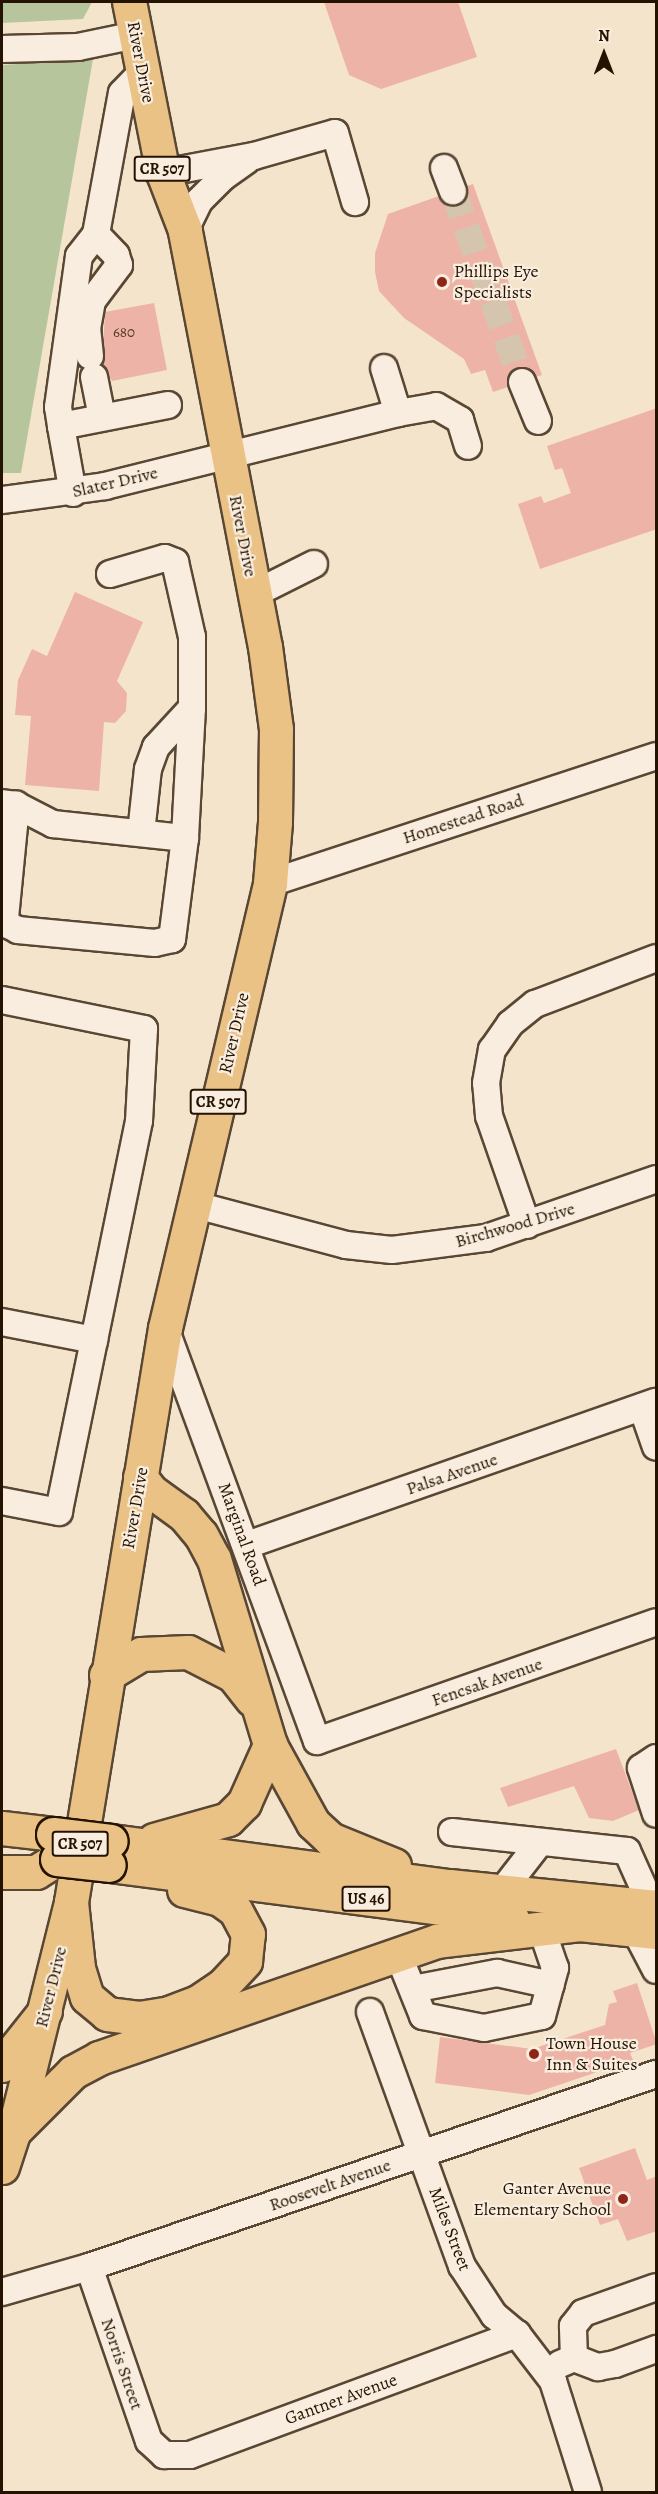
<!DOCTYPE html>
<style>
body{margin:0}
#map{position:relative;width:658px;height:2494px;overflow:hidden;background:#f5e4cc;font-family:Alegreya,serif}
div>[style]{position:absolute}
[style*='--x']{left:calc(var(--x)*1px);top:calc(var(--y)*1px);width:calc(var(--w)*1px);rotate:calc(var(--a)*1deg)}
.green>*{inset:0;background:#b7c59c}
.building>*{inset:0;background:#edb3a6}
.minor-tunnel>*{height:26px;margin-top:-13px;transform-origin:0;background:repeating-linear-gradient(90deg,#d6c5ae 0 26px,transparent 0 39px)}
.roads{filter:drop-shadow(2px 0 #594734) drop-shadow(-2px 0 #594734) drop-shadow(0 2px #594734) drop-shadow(0 -2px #594734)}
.minor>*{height:26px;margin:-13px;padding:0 13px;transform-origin:13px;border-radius:13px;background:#f8edde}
.major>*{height:33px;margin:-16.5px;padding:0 16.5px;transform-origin:16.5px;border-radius:16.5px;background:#eac286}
.highway>*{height:33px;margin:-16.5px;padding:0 16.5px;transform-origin:16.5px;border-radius:16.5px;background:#eac286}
.bridges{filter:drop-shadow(2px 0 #251301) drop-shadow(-2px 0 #251301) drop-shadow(0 2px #251301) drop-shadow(0 -2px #251301)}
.highway-bridge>*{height:33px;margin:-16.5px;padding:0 16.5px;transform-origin:16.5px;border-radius:16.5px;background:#eac286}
.dots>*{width:16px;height:16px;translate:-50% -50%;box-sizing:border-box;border:3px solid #f8edde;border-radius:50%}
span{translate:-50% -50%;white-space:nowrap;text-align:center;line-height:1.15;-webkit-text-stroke:4.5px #f8edde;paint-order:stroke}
.number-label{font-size:15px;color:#573b2a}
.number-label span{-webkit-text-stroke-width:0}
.shield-label span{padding:2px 4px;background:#f8edde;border:2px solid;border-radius:4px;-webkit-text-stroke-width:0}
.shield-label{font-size:16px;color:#251301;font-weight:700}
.street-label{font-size:18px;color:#251301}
.poi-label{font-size:18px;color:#251301}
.left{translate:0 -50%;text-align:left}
.right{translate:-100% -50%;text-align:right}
.frame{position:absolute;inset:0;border:3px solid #251301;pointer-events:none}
.north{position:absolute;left:574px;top:24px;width:60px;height:60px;-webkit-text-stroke:4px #f8edde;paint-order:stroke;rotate:0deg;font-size:16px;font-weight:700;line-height:24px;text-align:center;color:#251301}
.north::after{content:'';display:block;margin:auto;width:21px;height:27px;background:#251301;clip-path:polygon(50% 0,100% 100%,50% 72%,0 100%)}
</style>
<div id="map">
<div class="green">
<i style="clip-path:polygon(2px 2px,92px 2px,83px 19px,2px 23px)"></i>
<i style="clip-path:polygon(93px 59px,21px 473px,2px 473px,2px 65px)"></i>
</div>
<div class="building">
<i style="clip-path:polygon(324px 2px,458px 2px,477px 57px,381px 89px,349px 75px)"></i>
<i style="clip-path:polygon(473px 184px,542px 375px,536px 377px,531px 370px,517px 368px,510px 373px,508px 387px,493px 392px,485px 370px,471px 374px,464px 359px,404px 318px,379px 291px,375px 272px,375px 253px,388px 214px,439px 196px,444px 203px,458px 205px,465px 200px,467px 186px)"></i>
<i style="clip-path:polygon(154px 303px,167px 370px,112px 381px,102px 365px,105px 312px)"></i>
<i style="clip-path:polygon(657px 408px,657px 529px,540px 569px,518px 504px,541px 496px,544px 503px,571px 493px,562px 468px,555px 470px,547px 446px)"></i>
<i style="clip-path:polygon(75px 592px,143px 622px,117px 681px,127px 693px,126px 711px,115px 723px,104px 722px,99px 791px,25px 785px,31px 716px,15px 715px,18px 680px,32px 649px,47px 656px)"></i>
<i style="clip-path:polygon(616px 1749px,639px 1810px,613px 1821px,589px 1818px,574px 1786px,508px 1807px,500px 1788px)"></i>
<i style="clip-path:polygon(637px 1983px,657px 2044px,630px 2053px,633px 2060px,529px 2095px,435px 2083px,440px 2037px,532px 2049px,605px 2025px,609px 2004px,617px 2002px,613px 1991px)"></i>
<i style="clip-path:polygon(635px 2148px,647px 2180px,657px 2176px,657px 2231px,627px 2241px,618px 2219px,600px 2225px,579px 2168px)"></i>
</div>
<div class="minor-tunnel">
<i style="--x:453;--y:191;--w:203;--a:70.1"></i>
</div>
<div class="roads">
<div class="minor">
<i style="--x:2;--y:49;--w:76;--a:-1.5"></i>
<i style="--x:78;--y:47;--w:59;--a:-11.7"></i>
<i style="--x:444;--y:168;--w:25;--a:69"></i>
<i style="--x:163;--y:173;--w:93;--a:-10.6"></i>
<i style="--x:254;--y:156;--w:84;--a:-15.9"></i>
<i style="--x:335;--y:133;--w:72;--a:73.8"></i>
<i style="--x:185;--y:230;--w:32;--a:-64"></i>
<i style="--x:199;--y:201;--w:34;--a:-45"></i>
<i style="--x:223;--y:177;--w:28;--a:-35"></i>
<i style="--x:90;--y:356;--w:27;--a:-96"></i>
<i style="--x:87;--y:329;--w:28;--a:-80"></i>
<i style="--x:92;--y:301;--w:45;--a:-53.1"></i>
<i style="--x:119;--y:265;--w:10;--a:-107"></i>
<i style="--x:116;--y:255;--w:29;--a:-134"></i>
<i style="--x:94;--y:377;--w:41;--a:78.7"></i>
<i style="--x:522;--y:382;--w:42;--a:67.7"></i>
<i style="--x:398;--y:413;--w:39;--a:-10"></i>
<i style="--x:436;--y:406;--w:28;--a:30"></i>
<i style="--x:460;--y:420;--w:27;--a:73"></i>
<i style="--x:61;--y:426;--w:19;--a:-99"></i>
<i style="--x:58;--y:407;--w:152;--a:-82.1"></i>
<i style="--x:79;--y:256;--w:28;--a:-52"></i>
<i style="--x:96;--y:234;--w:143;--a:-79.6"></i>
<i style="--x:122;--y:93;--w:30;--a:-46"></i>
<i style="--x:73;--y:493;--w:68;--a:-100.2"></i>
<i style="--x:61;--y:426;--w:109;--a:-11.1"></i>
<i style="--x:2;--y:500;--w:104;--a:-7.7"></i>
<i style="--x:105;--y:486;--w:302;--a:-14"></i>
<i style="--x:398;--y:413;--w:47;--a:-107.3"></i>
<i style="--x:110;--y:574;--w:57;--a:-16.2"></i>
<i style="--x:165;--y:558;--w:11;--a:22"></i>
<i style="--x:175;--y:562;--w:77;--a:77.2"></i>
<i style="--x:192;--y:637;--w:71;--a:90"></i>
<i style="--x:254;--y:594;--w:67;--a:-26.6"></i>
<i style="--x:2;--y:803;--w:14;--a:8"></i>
<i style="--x:16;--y:805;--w:42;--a:27.2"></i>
<i style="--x:53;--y:824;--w:133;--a:6.1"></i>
<i style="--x:185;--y:838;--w:102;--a:97.3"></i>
<i style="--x:172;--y:939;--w:17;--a:167"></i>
<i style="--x:155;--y:943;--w:138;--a:-174.6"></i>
<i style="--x:18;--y:930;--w:11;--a:-153"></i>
<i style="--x:8;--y:925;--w:8;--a:-113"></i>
<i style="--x:5;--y:918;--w:114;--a:-84.4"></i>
<i style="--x:141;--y:833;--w:64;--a:-83.8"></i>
<i style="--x:148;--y:769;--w:23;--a:-70"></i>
<i style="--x:156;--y:747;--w:53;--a:-47.3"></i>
<i style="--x:192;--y:708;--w:130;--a:93.1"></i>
<i style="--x:270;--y:883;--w:406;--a:-18.2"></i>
<i style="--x:2;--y:1000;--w:145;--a:11.5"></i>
<i style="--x:144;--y:1029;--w:92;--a:93.1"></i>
<i style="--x:139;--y:1121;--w:399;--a:101.6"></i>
<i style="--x:59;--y:1512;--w:58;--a:-169.1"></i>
<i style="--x:196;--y:1205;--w:155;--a:14.9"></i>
<i style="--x:346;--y:1245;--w:46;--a:6.2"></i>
<i style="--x:392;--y:1250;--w:95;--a:-7.3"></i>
<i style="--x:486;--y:1238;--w:180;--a:-19.1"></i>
<i style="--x:527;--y:1225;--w:115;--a:-109.2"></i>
<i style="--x:489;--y:1116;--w:33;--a:-95"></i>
<i style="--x:486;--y:1083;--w:34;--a:-80"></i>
<i style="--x:492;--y:1050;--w:32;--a:-55"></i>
<i style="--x:510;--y:1024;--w:32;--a:-39"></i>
<i style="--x:535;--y:1004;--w:129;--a:-20.8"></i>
<i style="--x:2;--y:1322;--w:94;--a:11.1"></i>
<i style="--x:165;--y:1328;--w:440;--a:69.8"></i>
<i style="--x:317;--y:1741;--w:359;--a:-19.3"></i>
<i style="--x:642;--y:1407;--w:42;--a:70.7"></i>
<i style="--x:247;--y:1545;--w:433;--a:-19.3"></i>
<i style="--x:656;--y:1758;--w:18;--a:146"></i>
<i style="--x:641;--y:1768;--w:48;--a:71.9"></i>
<i style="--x:452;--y:1832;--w:176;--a:6.2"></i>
<i style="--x:627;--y:1851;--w:61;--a:65.9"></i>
<i style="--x:502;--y:1891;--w:62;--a:-52.2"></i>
<i style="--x:635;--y:1930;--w:45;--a:62.3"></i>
<i style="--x:398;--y:1954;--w:67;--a:68"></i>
<i style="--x:423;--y:2016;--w:62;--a:11.1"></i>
<i style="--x:484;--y:2028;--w:59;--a:-11.7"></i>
<i style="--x:542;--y:2016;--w:50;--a:-74.8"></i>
<i style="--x:555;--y:1968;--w:40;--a:-108.9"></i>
<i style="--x:413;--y:1989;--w:86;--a:-10.8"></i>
<i style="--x:497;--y:1973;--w:55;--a:12.5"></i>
<i style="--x:370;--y:2012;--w:270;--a:70.1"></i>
<i style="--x:462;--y:2266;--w:59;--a:56.9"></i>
<i style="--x:494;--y:2315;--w:30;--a:40"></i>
<i style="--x:517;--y:2334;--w:59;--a:52.5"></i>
<i style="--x:553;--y:2381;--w:116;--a:72.5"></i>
<i style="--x:89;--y:2267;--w:184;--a:71"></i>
<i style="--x:149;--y:2441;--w:21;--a:43"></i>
<i style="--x:164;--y:2455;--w:26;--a:0"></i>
<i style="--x:190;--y:2455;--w:349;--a:-20.3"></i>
<i style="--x:2;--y:2292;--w:91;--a:-16"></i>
<i style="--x:89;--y:2267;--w:599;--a:-18.8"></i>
<i style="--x:574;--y:2358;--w:32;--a:-92"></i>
<i style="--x:573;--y:2326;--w:16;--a:-52"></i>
<i style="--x:583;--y:2313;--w:77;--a:-19.6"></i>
<i style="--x:560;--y:2364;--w:15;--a:-23"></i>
<i style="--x:574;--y:2358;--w:26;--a:21"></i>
<i style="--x:598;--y:2367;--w:17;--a:-10"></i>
<i style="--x:615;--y:2364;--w:44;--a:-20.1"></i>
</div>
<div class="major">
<i style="--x:2;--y:2167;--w:38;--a:-72"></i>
<i style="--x:14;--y:2131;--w:236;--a:-76"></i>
<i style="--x:71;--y:1902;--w:582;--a:-80.7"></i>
<i style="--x:165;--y:1328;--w:457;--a:-76.7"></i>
<i style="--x:270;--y:883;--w:61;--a:-85.3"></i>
<i style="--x:275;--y:822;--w:93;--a:-89.4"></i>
<i style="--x:276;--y:729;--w:83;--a:-97.6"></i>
<i style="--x:265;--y:647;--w:425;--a:-100.9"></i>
<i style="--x:185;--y:230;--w:61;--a:-111.1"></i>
<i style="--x:163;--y:173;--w:174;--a:-101.2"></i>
</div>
<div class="highway">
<i style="--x:140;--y:1477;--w:18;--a:52"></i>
<i style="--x:151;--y:1491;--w:41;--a:36"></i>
<i style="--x:184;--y:1515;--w:26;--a:50"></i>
<i style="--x:201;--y:1535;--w:27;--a:62"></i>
<i style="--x:214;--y:1559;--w:194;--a:73.2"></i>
<i style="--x:270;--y:1745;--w:89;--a:61.1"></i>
<i style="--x:313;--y:1823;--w:23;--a:43"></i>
<i style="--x:330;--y:1839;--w:69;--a:22.1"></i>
<i style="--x:106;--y:1675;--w:41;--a:-31"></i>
<i style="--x:141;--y:1654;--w:47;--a:-2.4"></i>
<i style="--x:188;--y:1652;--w:51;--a:27.1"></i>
<i style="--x:233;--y:1675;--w:31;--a:52"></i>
<i style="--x:2;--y:1828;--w:51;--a:6.7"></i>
<i style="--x:154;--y:1840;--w:77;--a:-15.8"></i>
<i style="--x:228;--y:1819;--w:23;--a:-45"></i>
<i style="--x:244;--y:1803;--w:64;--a:-65.9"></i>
<i style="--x:111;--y:1841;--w:341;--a:7.6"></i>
<i style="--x:449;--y:1886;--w:208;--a:5.8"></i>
<i style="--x:109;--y:1865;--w:406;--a:7.4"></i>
<i style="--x:2;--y:1872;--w:34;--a:0"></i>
<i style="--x:36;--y:1872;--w:25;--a:-32"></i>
<i style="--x:71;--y:1902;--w:66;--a:83.9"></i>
<i style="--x:78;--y:1968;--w:30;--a:73"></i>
<i style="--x:87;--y:1997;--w:26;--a:40"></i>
<i style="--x:107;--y:2014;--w:32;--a:7"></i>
<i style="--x:139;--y:2018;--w:30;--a:-9"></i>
<i style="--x:169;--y:2013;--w:31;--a:-21"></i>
<i style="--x:198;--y:2002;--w:29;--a:-34"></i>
<i style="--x:222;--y:1986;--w:34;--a:-47"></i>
<i style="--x:245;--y:1961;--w:27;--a:-84"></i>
<i style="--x:248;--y:1934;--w:27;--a:-118"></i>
<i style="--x:235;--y:1910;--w:19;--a:-144"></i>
<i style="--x:220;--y:1899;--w:37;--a:-166"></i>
<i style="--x:560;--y:1922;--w:97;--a:5.9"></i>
<i style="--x:2;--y:2065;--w:69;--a:-51.5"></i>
<i style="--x:14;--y:2131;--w:83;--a:-45"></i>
<i style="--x:73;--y:2072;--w:30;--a:-28"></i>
<i style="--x:99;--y:2058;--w:358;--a:-19.1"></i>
<i style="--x:437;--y:1941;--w:144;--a:-6.8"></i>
</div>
</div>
<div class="bridges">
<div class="highway-bridge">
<i style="--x:53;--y:1834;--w:58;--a:6.9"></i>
<i style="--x:57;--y:1859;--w:52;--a:6.6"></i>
</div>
</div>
<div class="dots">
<i style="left:442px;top:282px;background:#8f2418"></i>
<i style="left:534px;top:2054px;background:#8f2418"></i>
<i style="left:623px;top:2199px;background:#8f2418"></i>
</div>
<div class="number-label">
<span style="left:124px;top:333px">680</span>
</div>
<div class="shield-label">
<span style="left:162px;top:169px">CR 507</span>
<span style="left:218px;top:1102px">CR 507</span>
<span style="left:80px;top:1844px">CR 507</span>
<span style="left:366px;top:1899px">US 46</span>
</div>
<div class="street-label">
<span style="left:141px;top:62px;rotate:79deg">River Drive</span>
<span style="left:115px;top:482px;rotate:-13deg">Slater Drive</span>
<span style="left:243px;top:536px;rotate:79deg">River Drive</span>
<span style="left:463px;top:819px;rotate:-18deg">Homestead Road</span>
<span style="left:234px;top:1033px;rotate:-77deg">River Drive</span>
<span style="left:515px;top:1225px;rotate:-16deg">Birchwood Drive</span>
<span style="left:452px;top:1474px;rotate:-19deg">Palsa Avenue</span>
<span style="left:135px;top:1508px;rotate:-80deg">River Drive</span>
<span style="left:242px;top:1534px;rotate:70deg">Marginal Road</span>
<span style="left:487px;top:1682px;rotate:-19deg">Fencsak Avenue</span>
<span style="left:51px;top:1987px;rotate:-76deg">River Drive</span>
<span style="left:330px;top:2185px;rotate:-19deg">Roosevelt Avenue</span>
<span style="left:450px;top:2229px;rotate:69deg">Miles Street</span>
<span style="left:122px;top:2364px;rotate:71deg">Norris Street</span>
<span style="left:341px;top:2399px;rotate:-20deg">Gantner Avenue</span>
</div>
<div class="poi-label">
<span class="left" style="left:454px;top:282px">Phillips Eye<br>Specialists</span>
<span class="left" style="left:546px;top:2054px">Town House<br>Inn &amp; Suites</span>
<span class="right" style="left:611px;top:2199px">Ganter Avenue<br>Elementary School</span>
</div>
<div class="frame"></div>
<div class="north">N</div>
</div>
